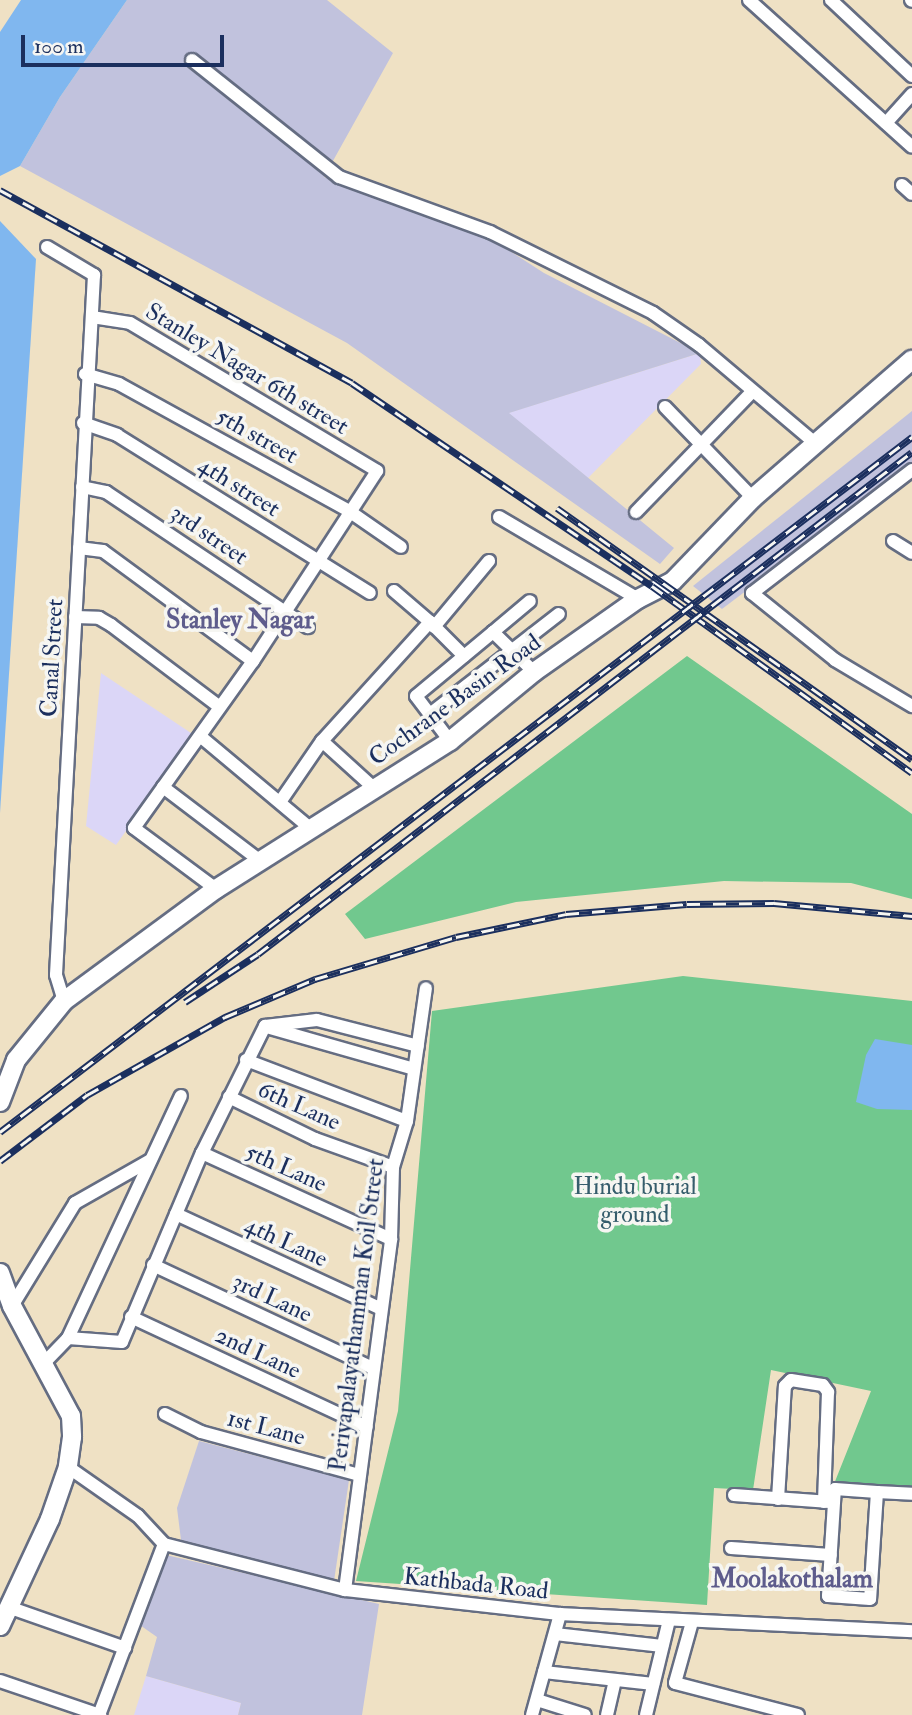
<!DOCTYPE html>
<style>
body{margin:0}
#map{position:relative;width:912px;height:1715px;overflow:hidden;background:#efe1c4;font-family:"IM FELL Double Pica",serif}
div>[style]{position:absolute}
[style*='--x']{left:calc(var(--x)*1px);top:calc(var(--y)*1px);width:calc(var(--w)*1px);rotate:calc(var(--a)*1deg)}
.built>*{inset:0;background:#dbd6f7}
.industrial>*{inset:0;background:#c1c2dd}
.green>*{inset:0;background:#71c88e}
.water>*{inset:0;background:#80b7ef}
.roads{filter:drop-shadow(2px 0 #656d82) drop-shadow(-2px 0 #656d82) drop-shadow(0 2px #656d82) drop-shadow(0 -2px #656d82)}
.street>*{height:12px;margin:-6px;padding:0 6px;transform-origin:6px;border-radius:6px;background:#fff}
.secondary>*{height:18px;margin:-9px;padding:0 9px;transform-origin:9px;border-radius:9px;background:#fff}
.rail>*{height:7px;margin-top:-3.5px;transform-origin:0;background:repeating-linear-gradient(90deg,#f6f6f2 0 13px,#1b2f5e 0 26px);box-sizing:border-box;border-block:2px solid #1b2f5e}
span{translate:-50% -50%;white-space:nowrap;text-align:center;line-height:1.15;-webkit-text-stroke:7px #f6f6f2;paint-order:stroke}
.street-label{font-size:24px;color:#1b2f5e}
.park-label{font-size:24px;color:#355d6c}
.neighbourhood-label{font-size:26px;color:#5e5c8c;font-weight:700}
.scale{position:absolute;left:21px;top:35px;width:203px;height:32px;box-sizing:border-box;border:4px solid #1b2f5e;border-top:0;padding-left:9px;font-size:21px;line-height:24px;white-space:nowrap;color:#1b2f5e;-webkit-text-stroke:5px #f6f6f2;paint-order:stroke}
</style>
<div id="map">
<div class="built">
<i style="clip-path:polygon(700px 353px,701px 364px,588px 478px,508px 413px)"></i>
<i style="clip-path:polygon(101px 673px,194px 735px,116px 845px,86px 826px)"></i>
<i style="clip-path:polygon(146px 1676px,241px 1703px,238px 1715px,134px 1715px)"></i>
</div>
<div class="industrial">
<i style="clip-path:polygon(127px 0,327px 0,393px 53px,324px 177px,496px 242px,544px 273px,700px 353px,509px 413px,674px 548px,660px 564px,347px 343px,20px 166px,60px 97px)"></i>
<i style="clip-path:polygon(912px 411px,912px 465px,722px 609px,693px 586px)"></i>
<i style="clip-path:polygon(199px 1441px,349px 1480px,334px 1581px,181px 1540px,177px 1508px)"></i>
<i style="clip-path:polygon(166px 1555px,379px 1604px,362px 1715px,238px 1715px,241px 1703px,146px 1676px,157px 1637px,137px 1623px)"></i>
</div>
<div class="green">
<i style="clip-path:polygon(687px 656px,912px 814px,912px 899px,851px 883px,724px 881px,516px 902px,365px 939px,345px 914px)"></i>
<i style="clip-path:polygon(683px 976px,912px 1001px,912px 1488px,834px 1484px,871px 1391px,771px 1370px,753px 1490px,714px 1488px,707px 1605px,356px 1581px,398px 1411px,432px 1011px)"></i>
</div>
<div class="water">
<i style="clip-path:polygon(21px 0,127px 0,60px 97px,20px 166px,0 176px,0 32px)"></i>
<i style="clip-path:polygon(0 221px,36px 259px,0 813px)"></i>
<i style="clip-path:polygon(875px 1039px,912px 1045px,912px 1110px,877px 1109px,856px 1102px,866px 1055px)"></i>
</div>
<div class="roads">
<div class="street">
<i style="--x:749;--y:0;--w:219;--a:42"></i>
<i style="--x:831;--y:0;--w:111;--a:43.2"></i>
<i style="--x:911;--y:0;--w:1;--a:45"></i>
<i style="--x:192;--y:60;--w:188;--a:38.5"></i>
<i style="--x:339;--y:177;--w:161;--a:20"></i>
<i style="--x:490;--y:232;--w:182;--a:26.4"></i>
<i style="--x:653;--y:313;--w:56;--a:34.8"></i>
<i style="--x:699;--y:345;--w:152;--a:40.2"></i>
<i style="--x:886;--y:123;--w:39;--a:-48"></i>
<i style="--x:902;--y:185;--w:13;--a:42"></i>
<i style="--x:47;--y:247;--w:55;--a:30.8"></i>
<i style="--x:94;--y:275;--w:701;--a:93.11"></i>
<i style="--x:56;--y:975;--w:27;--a:73"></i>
<i style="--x:92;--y:317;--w:38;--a:9"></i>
<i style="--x:130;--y:323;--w:288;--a:30.9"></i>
<i style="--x:377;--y:471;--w:227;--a:123.1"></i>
<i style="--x:253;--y:661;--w:205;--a:125.5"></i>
<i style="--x:134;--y:828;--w:102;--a:36.6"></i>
<i style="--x:85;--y:374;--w:35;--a:16"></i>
<i style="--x:119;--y:384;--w:263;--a:28.9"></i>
<i style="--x:349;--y:511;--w:63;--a:34.7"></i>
<i style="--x:665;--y:407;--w:127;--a:46"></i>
<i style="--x:83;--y:423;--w:36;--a:19"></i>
<i style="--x:117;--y:435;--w:298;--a:32"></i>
<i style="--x:912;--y:470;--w:202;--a:142.4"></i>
<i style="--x:752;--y:593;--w:107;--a:38.9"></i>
<i style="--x:835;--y:660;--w:90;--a:30.9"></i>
<i style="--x:82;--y:487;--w:25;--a:12"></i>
<i style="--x:106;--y:492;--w:243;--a:33.8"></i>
<i style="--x:636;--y:512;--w:165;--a:-46"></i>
<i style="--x:499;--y:517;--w:161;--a:30.5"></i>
<i style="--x:893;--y:541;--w:22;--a:32"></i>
<i style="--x:79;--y:548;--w:24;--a:7"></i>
<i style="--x:103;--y:551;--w:186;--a:36.3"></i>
<i style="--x:394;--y:591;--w:48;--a:40.7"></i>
<i style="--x:75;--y:617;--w:24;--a:2"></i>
<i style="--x:99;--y:618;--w:14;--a:30"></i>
<i style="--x:111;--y:625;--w:136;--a:37"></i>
<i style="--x:434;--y:627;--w:86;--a:-50.2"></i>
<i style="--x:493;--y:632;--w:48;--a:-40"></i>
<i style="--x:430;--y:714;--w:163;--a:-37.8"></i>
<i style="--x:200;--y:736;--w:142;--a:39.9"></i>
<i style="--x:322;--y:741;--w:72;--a:42.2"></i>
<i style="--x:450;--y:741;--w:56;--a:-127.1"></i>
<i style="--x:416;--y:696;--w:100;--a:-39.7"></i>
<i style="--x:493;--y:632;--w:57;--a:44.3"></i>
<i style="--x:163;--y:787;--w:121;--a:37.2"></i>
<i style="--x:280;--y:802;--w:74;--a:-55.5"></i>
<i style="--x:322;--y:741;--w:161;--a:-47.8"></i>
<i style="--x:430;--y:622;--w:48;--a:45"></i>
<i style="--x:270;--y:1028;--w:150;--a:15.9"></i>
<i style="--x:246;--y:1060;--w:172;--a:20.8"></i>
<i style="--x:229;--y:1097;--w:96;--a:26"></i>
<i style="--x:315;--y:1139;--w:83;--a:19.7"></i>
<i style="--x:202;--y:1153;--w:208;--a:24.5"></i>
<i style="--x:176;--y:1214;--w:224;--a:24.8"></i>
<i style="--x:153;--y:1265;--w:243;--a:25.1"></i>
<i style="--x:12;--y:1306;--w:121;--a:-58.5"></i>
<i style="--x:75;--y:1203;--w:85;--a:-29.6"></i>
<i style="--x:131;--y:1317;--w:260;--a:25"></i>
<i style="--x:68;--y:1338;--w:54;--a:4.2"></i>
<i style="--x:122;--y:1342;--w:205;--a:-67.1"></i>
<i style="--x:202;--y:1153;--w:142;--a:-63.6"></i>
<i style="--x:265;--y:1026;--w:52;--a:-6.6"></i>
<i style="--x:317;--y:1020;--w:104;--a:14.4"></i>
<i style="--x:45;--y:1362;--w:33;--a:-46"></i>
<i style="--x:68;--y:1338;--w:267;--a:-65"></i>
<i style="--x:165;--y:1414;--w:40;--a:26.6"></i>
<i style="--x:201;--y:1432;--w:164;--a:15.2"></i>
<i style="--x:68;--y:1467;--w:85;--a:35"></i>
<i style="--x:138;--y:1516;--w:38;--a:47"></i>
<i style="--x:164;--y:1544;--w:187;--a:14.3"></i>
<i style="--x:345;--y:1590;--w:216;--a:6.4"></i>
<i style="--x:560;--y:1614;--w:352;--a:2.8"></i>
<i style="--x:877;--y:1492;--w:107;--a:93.7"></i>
<i style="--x:870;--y:1599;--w:42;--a:-175.9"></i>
<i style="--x:828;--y:1596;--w:107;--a:-86.3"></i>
<i style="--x:835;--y:1489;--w:42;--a:4.1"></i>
<i style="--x:877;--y:1492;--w:35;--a:3"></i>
<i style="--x:734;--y:1495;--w:96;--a:4.2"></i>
<i style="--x:778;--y:1499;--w:113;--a:-86.5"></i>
<i style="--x:785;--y:1386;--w:8;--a:-45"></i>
<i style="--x:791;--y:1380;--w:32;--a:9"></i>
<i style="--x:823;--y:1385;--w:9;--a:54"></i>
<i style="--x:828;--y:1392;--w:110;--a:92.1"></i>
<i style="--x:731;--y:1548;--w:100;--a:4"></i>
<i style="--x:345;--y:1590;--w:354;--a:-82.5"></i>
<i style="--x:391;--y:1239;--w:72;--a:-88.4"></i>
<i style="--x:393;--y:1167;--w:48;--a:-73.1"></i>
<i style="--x:407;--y:1121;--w:134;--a:-81.9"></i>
<i style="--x:11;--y:1608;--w:121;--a:19.3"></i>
<i style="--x:692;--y:1622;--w:63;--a:105.6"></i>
<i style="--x:675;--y:1683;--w:127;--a:14.6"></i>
<i style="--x:555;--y:1634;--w:108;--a:6.4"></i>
<i style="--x:544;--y:1672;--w:110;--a:6.3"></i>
<i style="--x:0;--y:1681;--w:106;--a:18.8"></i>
<i style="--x:537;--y:1700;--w:50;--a:17.4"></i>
<i style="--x:99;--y:1715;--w:183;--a:-69.2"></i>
<i style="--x:532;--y:1715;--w:105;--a:-74.5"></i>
<i style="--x:607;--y:1715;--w:36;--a:-77"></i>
<i style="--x:646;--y:1715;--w:98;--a:-76.4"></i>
</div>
<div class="secondary">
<i style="--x:0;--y:1102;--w:45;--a:-69.1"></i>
<i style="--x:16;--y:1060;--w:76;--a:-50.9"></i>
<i style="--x:64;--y:1001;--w:189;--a:-36.4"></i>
<i style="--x:216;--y:889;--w:277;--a:-32.3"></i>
<i style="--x:450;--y:741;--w:109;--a:-39.4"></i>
<i style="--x:534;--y:672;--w:127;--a:-35.1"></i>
<i style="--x:638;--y:599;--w:39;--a:-27"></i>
<i style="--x:673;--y:581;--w:115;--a:-46.1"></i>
<i style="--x:753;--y:498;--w:211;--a:-41"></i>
<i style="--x:0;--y:1273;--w:35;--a:70"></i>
<i style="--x:12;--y:1306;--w:125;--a:61.8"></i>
<i style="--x:71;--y:1416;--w:21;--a:87"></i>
<i style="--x:72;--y:1437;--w:30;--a:98"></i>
<i style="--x:68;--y:1467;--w:55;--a:109.1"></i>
<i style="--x:50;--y:1519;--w:118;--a:115"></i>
</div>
</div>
<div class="rail">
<i style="--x:0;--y:190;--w:401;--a:28.7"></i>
<i style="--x:352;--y:383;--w:362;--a:34.1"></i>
<i style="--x:652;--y:586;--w:320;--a:35.7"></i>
<i style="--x:557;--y:508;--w:435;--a:35.3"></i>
<i style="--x:185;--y:1002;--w:87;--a:-33.3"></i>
<i style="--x:258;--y:954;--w:824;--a:-37.51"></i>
<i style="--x:0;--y:1132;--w:1147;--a:-37.31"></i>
<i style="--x:0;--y:1161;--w:109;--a:-37.2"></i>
<i style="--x:87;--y:1095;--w:159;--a:-29.5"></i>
<i style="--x:225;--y:1017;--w:98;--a:-22.9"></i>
<i style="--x:315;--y:979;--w:147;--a:-16.6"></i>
<i style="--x:456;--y:937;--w:112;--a:-11.8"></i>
<i style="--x:566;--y:914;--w:121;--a:-4.7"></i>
<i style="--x:687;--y:904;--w:87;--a:-0.7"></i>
<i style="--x:774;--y:903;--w:139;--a:5.4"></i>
</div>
<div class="street-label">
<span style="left:247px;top:369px;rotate:31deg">Stanley Nagar 6th street</span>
<span style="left:257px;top:436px;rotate:29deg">5th street</span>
<span style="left:239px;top:487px;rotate:32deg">4th street</span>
<span style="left:209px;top:535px;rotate:34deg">3rd street</span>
<span style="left:52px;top:658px;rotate:-87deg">Canal Street</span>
<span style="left:455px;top:700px;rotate:-36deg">Cochrane Basin Road</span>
<span style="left:299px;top:1106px;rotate:24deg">6th Lane</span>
<span style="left:286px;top:1168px;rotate:24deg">5th Lane</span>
<span style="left:286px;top:1242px;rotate:25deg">4th Lane</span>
<span style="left:272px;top:1298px;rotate:25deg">3rd Lane</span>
<span style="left:357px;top:1315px;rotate:-83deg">Periyapalayathamman Koil Street</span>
<span style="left:258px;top:1353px;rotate:25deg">2nd Lane</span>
<span style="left:266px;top:1428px;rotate:15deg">1st Lane</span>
<span style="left:476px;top:1584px;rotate:6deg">Kathbada Road</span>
</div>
<div class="park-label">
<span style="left:635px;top:1201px">Hindu burial<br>ground</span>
</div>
<div class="neighbourhood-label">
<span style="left:240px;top:621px">Stanley Nagar</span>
<span style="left:792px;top:1580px">Moolakothalam</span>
</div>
<div class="scale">100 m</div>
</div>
